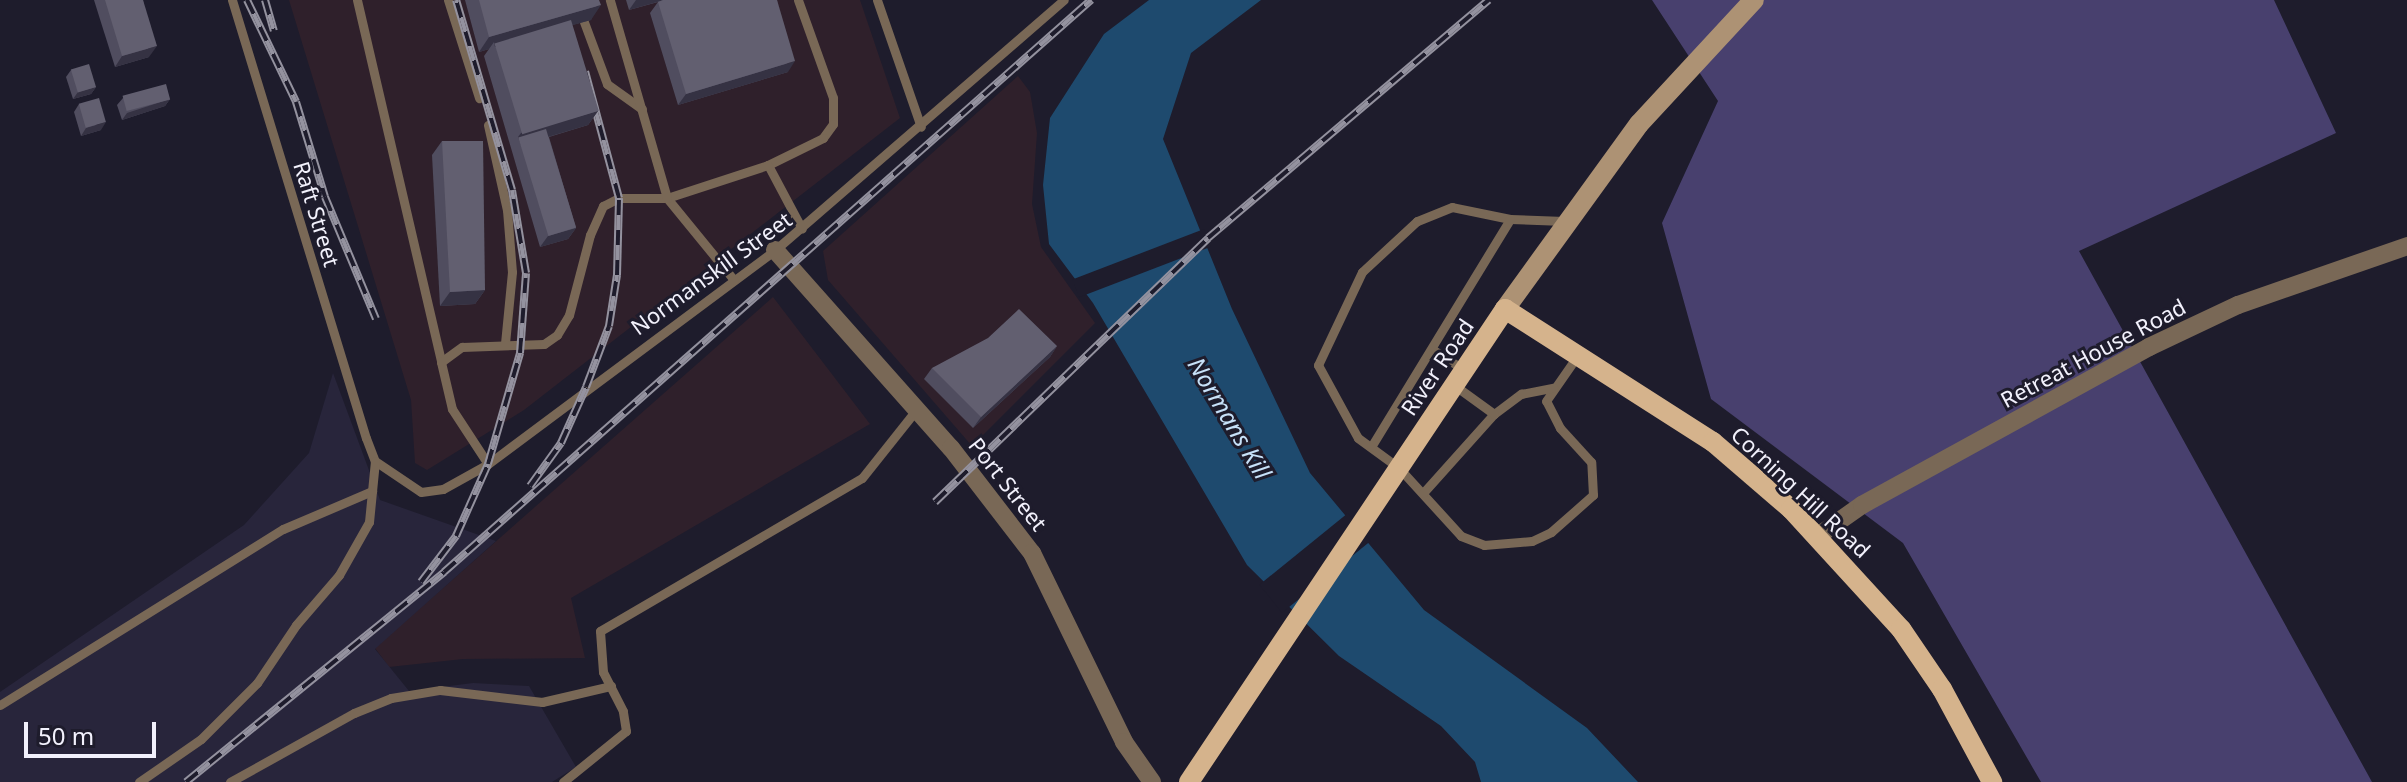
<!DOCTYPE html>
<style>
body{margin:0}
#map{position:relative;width:2407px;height:782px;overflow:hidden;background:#1e1c2c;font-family:"Noto Sans",sans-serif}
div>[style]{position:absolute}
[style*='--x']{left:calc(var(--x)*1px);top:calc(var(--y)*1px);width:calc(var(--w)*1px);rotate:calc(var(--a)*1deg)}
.industrial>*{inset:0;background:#2f202b}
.built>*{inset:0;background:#28253b}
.forest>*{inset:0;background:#48406e}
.water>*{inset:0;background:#1e4a6e}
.pier>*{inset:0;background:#1e1c2c;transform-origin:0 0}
.lane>*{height:9px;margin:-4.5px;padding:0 4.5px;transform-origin:4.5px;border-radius:4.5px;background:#796856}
.street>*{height:18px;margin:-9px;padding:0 9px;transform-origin:9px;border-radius:9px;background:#796856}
.secondary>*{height:20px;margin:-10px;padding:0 10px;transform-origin:10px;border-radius:10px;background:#ad9274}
.primary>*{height:20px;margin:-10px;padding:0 10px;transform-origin:10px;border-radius:10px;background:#d5b38c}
.rail>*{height:8px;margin-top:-4px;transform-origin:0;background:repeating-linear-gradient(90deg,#1e1c2c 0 15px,#94929f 0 30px);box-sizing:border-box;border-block:2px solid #94929f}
.wall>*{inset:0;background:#504d5f}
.shaded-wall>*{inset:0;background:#353243}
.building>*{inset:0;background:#625f70;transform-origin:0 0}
span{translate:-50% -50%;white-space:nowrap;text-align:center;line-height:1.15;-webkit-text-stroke:6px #1e1c2c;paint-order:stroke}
.street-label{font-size:22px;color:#f2f1fc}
.water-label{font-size:24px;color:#c7e1f9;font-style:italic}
.scale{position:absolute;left:24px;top:722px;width:132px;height:36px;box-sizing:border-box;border:4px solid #f2f1fc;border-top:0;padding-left:10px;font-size:24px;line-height:28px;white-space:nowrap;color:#f2f1fc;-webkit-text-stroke:6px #1e1c2c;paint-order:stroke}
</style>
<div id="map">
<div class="industrial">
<i style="clip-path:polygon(289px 0,860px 0,900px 118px,524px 410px,427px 470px,415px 463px,411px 400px)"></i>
<i style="clip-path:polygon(1018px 76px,1030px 92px,1037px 133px,1032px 204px,1041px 247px,1095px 323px,972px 446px,828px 280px,823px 251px)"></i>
<i style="clip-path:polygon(773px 297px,870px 424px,571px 598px,585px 658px,463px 659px,389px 667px,375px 648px)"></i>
</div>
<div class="built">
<i style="clip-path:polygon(333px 373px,380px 500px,496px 541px,375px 649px,409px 691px,473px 683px,529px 686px,576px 767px,552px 782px,0 782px,0 692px,244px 525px,309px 453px)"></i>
</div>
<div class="forest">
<i style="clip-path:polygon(1652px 0,2274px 0,2336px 133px,2079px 251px,2372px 782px,2041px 782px,1903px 543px,1711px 399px,1662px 223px,1718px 101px)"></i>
</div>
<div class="water">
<i style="clip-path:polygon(1149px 0,1261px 0,1191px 53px,1163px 139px,1232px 309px,1310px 473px,1424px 610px,1587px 728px,1638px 782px,1481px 782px,1475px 762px,1441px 726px,1339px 656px,1247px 565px,1093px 303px,1049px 244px,1043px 185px,1050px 118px,1104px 34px)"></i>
</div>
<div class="pier">
<i style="left:1204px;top:229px;width:19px;height:141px;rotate:69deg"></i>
<i style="left:1348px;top:513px;width:36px;height:114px;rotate:51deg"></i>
</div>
<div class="lane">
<i style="--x:232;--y:0;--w:458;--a:73"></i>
<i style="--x:366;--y:438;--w:25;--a:69"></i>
<i style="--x:375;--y:461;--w:55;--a:34"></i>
<i style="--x:421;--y:492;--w:22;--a:-8"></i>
<i style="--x:443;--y:489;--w:51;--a:-29.1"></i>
<i style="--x:488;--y:464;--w:358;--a:-36.7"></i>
<i style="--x:775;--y:250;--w:382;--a:-40.9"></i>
<i style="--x:357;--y:0;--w:372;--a:76.9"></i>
<i style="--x:448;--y:0;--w:103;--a:72.4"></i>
<i style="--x:798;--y:0;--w:104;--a:70.3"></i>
<i style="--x:833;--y:98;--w:26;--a:90"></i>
<i style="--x:833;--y:124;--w:17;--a:126"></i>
<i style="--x:823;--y:138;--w:61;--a:153.9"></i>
<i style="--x:768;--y:165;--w:72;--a:62"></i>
<i style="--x:877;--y:0;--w:134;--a:70.9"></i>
<i style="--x:584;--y:22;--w:66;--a:69.6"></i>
<i style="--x:607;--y:84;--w:43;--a:35.5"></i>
<i style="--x:488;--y:125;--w:87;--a:77.4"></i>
<i style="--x:507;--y:210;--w:62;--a:85.4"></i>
<i style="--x:512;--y:272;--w:72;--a:95.6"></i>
<i style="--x:1564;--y:221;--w:54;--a:-177.9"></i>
<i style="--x:1510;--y:219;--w:59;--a:-168.3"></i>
<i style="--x:1452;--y:207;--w:38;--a:158"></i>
<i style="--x:1417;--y:221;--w:75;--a:137.2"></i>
<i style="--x:1362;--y:272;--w:103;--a:115.3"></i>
<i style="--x:1318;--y:365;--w:83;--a:61.3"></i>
<i style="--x:1358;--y:438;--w:51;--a:36.2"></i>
<i style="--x:1399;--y:468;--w:92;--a:47.6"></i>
<i style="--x:1461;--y:536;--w:25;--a:21"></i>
<i style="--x:1484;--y:545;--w:48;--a:-4.8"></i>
<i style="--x:1532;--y:541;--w:21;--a:-25"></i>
<i style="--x:1551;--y:532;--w:56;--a:-41.4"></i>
<i style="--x:1593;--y:495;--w:33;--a:-93"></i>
<i style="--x:1591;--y:462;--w:46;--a:-132.4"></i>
<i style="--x:1560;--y:428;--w:30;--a:-117"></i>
<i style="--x:1546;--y:401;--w:56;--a:-55.2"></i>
<i style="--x:734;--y:280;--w:106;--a:-129.3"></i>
<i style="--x:667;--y:198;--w:106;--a:-18.1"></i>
<i style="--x:1432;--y:349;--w:38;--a:33"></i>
<i style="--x:1494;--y:414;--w:34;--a:-37"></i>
<i style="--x:1521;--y:394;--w:33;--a:-11"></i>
<i style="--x:1371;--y:447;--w:267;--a:-58.6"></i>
<i style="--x:488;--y:464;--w:66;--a:-123.2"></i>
<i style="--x:452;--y:409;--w:48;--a:-103.2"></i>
<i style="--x:441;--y:362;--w:26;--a:-36"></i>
<i style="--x:462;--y:347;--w:82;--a:-2.1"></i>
<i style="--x:544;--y:344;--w:16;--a:-35"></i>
<i style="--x:557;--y:335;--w:23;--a:-59"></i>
<i style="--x:569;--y:315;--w:83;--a:-75.3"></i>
<i style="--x:590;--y:235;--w:32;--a:-66"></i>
<i style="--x:603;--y:206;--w:18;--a:-27"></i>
<i style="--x:619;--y:198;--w:48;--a:0"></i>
<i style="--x:667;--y:198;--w:206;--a:-106.1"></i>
<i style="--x:1423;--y:493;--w:106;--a:-48.1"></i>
<i style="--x:1494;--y:414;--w:49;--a:-144.1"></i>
<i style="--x:0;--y:705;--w:333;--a:-31.9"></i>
<i style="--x:283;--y:529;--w:97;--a:-23.1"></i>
<i style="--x:139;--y:782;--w:75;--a:-34.7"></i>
<i style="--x:201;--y:739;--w:79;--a:-45"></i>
<i style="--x:257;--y:683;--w:70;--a:-56.1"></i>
<i style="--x:296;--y:625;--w:66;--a:-49.3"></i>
<i style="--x:339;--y:575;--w:61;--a:-60.5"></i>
<i style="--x:369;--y:522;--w:61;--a:-84.4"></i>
<i style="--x:230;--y:782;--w:142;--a:-29.1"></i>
<i style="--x:354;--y:713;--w:40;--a:-22"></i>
<i style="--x:391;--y:698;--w:50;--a:-9.3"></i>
<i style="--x:440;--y:690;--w:103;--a:6.7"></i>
<i style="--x:542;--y:702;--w:71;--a:-13.1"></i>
<i style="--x:563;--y:782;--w:81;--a:-39"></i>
<i style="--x:626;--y:731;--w:20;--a:-99"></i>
<i style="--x:623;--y:711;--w:44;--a:-117.1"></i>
<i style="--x:603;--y:672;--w:41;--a:-94.2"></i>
<i style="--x:600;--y:631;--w:303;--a:-30.3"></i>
<i style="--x:862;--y:478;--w:87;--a:-51.5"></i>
</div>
<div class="street">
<i style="--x:775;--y:250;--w:265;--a:48.4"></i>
<i style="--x:951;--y:448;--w:133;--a:52.4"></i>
<i style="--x:1032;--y:553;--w:210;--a:64"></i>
<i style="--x:1124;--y:742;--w:49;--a:55"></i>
<i style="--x:1818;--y:536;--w:54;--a:-35.2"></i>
<i style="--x:1862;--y:505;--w:328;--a:-28.8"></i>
<i style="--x:2149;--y:347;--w:98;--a:-25.3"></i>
<i style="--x:2238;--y:305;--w:179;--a:-19.2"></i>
</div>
<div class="secondary">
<i style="--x:1505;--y:309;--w:228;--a:-54.1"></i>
<i style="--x:1639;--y:124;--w:169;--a:-47.2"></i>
</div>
<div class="primary">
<i style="--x:1189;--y:782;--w:569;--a:-56.25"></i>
<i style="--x:1505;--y:309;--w:247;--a:32.6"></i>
<i style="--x:1713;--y:442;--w:103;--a:40.7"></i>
<i style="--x:1791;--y:509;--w:163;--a:47.5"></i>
<i style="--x:1901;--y:629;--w:73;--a:55.7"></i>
<i style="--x:1942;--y:689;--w:106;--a:61.7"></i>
</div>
<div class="rail">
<i style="--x:247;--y:0;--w:113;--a:64.3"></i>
<i style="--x:296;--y:102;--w:99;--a:73"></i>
<i style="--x:325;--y:197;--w:132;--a:67.3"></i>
<i style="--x:265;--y:0;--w:32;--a:74"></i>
<i style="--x:530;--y:486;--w:53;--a:-54.2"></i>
<i style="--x:561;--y:443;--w:61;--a:-65.9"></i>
<i style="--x:586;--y:387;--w:65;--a:-69.3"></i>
<i style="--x:609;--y:326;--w:52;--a:-81.1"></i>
<i style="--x:617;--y:275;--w:77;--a:-88.5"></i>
<i style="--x:619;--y:198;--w:131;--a:-105"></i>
<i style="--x:935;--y:502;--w:380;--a:-44"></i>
<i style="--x:1208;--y:238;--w:368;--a:-40.3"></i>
<i style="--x:421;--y:582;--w:58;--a:-52.7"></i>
<i style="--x:456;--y:536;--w:79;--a:-66"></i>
<i style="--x:488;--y:464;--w:116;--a:-73.9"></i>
<i style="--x:520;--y:353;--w:80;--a:-85.7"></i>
<i style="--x:526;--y:273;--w:84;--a:-99.6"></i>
<i style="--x:512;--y:190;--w:198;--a:-106.4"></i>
<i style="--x:186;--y:782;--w:333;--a:-39.1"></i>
<i style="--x:444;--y:572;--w:864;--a:-41.48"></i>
</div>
<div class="wall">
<i style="clip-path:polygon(94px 0,143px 0,149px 57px,115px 67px)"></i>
<i style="clip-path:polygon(465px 0,599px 0,591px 20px,572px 25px,598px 111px,588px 125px,549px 137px,576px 228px,568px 239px,540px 247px,484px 56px,489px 49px,479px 52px)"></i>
<i style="clip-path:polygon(626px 0,777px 0,788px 72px,678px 105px,650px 13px,658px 2px,629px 10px)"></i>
<i style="clip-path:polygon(71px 70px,96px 87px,91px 94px,73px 99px,66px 77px)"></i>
<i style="clip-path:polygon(123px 98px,170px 99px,165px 106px,122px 120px,117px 105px)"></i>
<i style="clip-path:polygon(79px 104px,101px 130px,81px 136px,74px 112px)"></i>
<i style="clip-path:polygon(442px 141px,485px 290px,475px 304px,440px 306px,432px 155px)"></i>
<i style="clip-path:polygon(1057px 346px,1050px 357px,973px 428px,924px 379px,932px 368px)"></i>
</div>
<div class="shaded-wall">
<i style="clip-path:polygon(636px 0,664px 0,629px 10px)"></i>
<i style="clip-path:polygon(601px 5px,591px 20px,495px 47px,494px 42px,489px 49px,479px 52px,489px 37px)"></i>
<i style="clip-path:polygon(157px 46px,149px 57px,115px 67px,122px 56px)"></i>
<i style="clip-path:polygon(795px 61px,788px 72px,678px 105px,686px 94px)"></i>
<i style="clip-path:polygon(96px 87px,91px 94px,73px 99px,78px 92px)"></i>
<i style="clip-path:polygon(170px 99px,165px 106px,122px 120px,127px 113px)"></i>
<i style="clip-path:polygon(598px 111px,588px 125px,521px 145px,518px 137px,521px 133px)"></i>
<i style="clip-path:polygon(106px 122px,101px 130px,81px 136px,86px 128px)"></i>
<i style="clip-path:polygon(576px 228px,568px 239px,540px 247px,548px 236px)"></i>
<i style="clip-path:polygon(485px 290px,475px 304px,440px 306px,450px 292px)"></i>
<i style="clip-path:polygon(1057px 346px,1050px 357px,973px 428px,981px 417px)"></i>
</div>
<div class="building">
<i style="clip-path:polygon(105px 0,143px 0,157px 46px,122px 56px)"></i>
<i style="clip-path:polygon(479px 0,599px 0,601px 5px,489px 37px)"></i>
<i style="clip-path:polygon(663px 0,777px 0,795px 61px,686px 94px,658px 2px)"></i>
<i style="left:571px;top:20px;width:95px;height:80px;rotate:73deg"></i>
<i style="left:89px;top:64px;width:24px;height:19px;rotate:73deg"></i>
<i style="left:166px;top:84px;width:16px;height:45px;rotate:75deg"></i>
<i style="left:99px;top:98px;width:25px;height:21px;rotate:74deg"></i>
<i style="left:546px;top:129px;width:103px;height:29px;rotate:73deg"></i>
<i style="clip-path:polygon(442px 141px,483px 141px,485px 290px,450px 292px)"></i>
<i style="clip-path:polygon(1019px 309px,1057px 346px,981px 417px,932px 368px,988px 338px)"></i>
</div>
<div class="street-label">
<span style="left:317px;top:214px;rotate:73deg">Raft Street</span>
<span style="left:711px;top:273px;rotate:-36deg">Normanskill Street</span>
<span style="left:2093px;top:353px;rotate:-28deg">Retreat House Road</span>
<span style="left:1437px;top:367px;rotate:-56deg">River Road</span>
<span style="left:1008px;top:484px;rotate:52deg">Port Street</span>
<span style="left:1801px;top:492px;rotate:43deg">Corning Hill Road</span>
</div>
<div class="water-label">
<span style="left:1230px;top:418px;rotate:59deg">Normans Kill</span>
</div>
<div class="scale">50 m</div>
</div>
